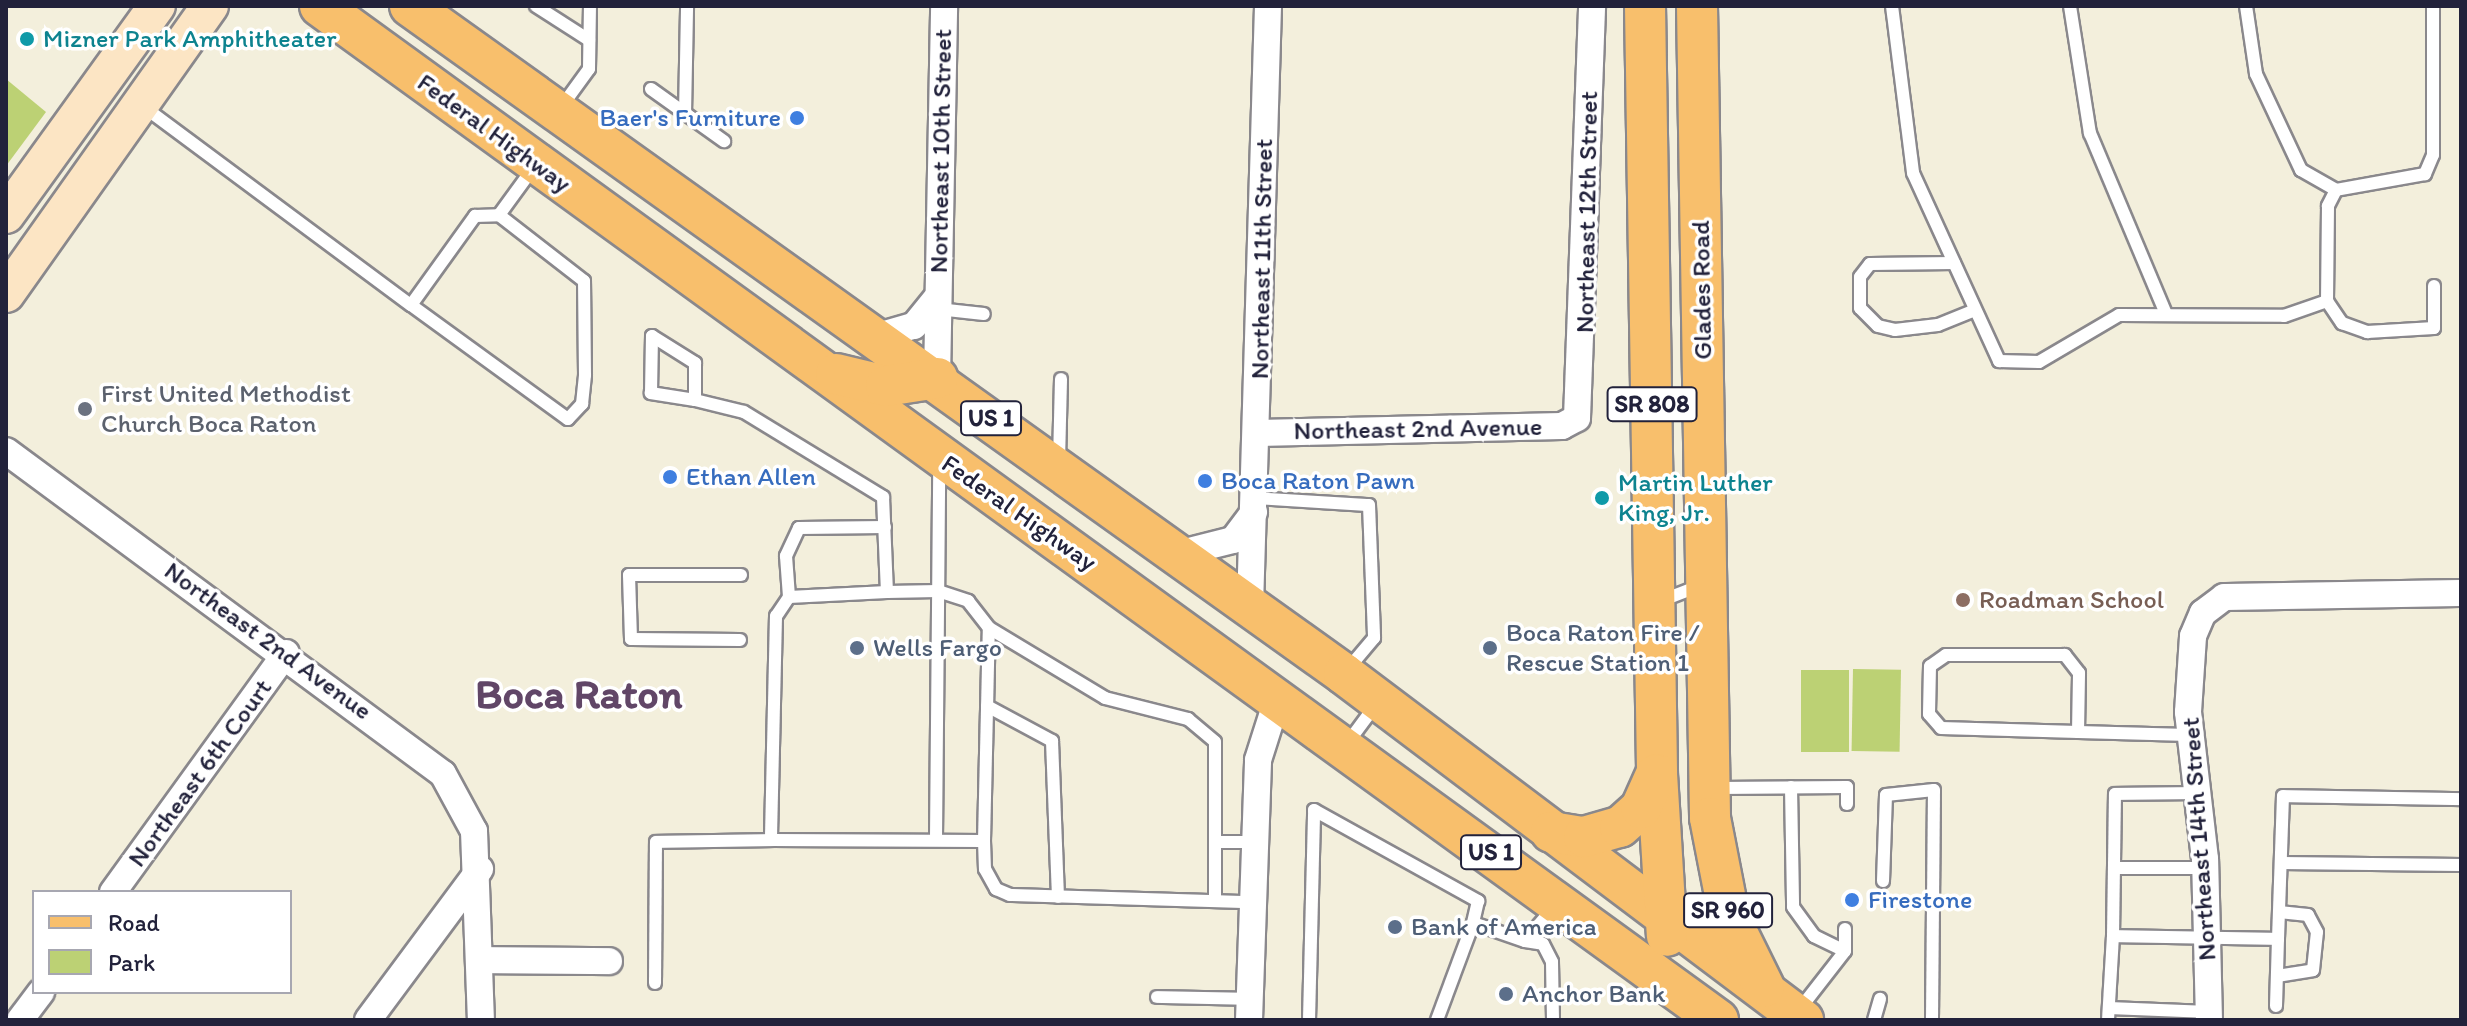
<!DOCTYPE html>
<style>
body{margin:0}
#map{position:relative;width:2467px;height:1026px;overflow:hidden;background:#f3efdc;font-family:Itim,sans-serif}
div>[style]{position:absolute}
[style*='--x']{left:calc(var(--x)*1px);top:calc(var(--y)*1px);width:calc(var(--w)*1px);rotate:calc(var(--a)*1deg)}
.green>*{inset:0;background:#bcd174;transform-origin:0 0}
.roads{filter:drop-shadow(2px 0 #8a888c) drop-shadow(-2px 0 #8a888c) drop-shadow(0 2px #8a888c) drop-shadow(0 -2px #8a888c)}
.service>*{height:12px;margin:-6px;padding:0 6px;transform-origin:6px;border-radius:6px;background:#fff}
.minor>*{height:26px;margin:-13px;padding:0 13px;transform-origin:13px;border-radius:13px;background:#fff}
.secondary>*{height:36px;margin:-18px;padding:0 18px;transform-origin:18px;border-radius:18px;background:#fce5c4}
.primary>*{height:40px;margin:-20px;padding:0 20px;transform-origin:20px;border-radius:20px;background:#f8bf6c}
.dots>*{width:22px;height:22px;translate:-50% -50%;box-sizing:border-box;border:4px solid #fff;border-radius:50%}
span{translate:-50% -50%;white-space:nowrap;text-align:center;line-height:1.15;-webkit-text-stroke:7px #fff;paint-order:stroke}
.shield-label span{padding:2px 6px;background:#fff;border:2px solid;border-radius:6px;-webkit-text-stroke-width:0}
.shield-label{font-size:24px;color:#22223b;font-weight:700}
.culture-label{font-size:26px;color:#0d838f}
.left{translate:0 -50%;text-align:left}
.shop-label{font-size:26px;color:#366cbe}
.right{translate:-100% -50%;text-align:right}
.street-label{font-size:26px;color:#22223b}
.worship-label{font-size:26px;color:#5b616d}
.education-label{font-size:26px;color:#785e54}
.service-label{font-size:26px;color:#4e5e75}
.town-label{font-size:42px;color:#614667;font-weight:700}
.frame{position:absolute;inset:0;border:8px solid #22223b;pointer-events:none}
.legend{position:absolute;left:32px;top:890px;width:260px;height:104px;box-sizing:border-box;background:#fff;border:2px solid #a7a7b1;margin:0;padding:10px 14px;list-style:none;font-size:24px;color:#22223b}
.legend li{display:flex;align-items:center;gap:16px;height:40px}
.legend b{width:40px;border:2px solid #a7a7b1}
</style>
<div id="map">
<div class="green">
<i style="clip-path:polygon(6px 79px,46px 112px,6px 166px)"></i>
<i style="left:1853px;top:669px;width:48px;height:82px;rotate:1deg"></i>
<i style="left:1801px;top:670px;width:48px;height:82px"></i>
</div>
<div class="roads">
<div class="service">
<i style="--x:536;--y:6;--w:63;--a:32.7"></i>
<i style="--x:1892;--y:6;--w:168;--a:82.8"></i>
<i style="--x:1913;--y:173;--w:207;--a:65.4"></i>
<i style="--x:1999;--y:361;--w:40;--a:1.4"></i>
<i style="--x:2039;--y:362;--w:93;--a:-30.4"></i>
<i style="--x:2119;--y:315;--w:165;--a:0.3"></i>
<i style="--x:2284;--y:316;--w:46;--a:-19.2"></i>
<i style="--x:2070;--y:6;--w:129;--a:81.1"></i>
<i style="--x:2090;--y:133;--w:193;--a:67.2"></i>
<i style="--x:2246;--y:6;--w:69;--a:81.6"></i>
<i style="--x:2256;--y:74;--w:106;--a:64.9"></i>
<i style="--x:2301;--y:170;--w:40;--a:29.7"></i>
<i style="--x:2433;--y:6;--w:149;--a:90"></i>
<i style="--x:2433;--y:155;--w:21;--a:113"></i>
<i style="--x:2425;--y:174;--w:90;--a:169.8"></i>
<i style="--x:2336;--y:190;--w:18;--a:117"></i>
<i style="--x:2328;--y:206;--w:95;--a:90.6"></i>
<i style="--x:2327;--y:301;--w:27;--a:56"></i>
<i style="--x:2342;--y:323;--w:27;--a:20"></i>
<i style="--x:2367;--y:332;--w:67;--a:-3.4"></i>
<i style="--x:2434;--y:328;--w:42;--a:-90"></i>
<i style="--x:651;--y:89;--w:90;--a:35.5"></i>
<i style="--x:562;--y:106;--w:46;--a:-53.9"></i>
<i style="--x:589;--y:69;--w:63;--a:-89.1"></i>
<i style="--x:144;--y:107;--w:332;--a:36.6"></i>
<i style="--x:411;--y:305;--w:110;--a:-54.3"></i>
<i style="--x:475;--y:216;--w:24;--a:-2"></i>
<i style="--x:499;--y:215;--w:59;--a:-53.9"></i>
<i style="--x:685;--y:114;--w:108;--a:-88.9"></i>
<i style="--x:1954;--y:263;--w:84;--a:179.3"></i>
<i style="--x:1870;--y:264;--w:16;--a:128"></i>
<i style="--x:1860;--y:277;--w:31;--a:90"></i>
<i style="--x:1860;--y:308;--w:25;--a:45"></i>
<i style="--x:1878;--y:326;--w:17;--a:13"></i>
<i style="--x:1895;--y:330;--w:43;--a:-6.6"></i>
<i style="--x:1938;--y:325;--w:40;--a:-22"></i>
<i style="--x:411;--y:305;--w:194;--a:36"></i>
<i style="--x:568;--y:419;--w:21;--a:-47"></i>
<i style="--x:582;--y:404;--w:29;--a:-84"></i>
<i style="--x:585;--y:375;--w:94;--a:-90.6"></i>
<i style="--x:584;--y:281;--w:108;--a:-142.2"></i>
<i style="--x:938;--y:309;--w:46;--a:6.2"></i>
<i style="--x:695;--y:400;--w:45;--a:-171"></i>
<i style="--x:651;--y:393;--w:57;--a:-89"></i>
<i style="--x:652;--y:336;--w:51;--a:32.1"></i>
<i style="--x:695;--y:363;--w:37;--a:90"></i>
<i style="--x:695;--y:400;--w:50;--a:13.8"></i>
<i style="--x:744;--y:412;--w:163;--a:31.4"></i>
<i style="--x:883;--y:497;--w:95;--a:87.6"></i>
<i style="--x:887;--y:592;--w:51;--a:-1.1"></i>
<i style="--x:938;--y:591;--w:32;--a:18"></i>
<i style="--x:968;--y:601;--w:34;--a:52"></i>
<i style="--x:989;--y:628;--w:135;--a:31.1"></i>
<i style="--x:1105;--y:698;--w:86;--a:14.2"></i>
<i style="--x:1188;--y:719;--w:35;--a:40"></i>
<i style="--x:1215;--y:742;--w:159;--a:90"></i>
<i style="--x:1059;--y:461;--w:82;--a:-88.6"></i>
<i style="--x:1254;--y:498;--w:115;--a:3.5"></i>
<i style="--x:1369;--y:505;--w:133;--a:87.8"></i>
<i style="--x:1374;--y:638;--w:42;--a:130.2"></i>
<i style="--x:885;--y:527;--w:86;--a:179.3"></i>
<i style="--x:799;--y:528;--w:31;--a:115"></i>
<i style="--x:786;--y:556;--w:41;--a:85.8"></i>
<i style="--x:789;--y:597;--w:98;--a:-2.9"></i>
<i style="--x:789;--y:597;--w:23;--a:124"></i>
<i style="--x:776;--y:616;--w:224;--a:91.3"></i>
<i style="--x:771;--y:840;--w:213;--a:0.3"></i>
<i style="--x:984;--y:841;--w:28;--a:88"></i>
<i style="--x:985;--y:869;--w:23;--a:61"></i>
<i style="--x:996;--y:889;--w:15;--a:23"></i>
<i style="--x:1010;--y:895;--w:243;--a:1.7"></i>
<i style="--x:1658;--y:602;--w:44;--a:-21.3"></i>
<i style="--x:740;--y:640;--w:109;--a:-179.5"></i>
<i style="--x:631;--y:639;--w:64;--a:-91.8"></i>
<i style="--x:629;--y:575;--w:112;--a:0"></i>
<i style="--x:987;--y:706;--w:74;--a:28.3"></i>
<i style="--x:1052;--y:741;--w:156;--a:87.8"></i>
<i style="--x:2078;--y:732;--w:59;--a:-89"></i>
<i style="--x:2079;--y:673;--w:23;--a:-128"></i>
<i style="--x:2065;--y:655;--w:119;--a:180"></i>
<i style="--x:1946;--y:655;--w:19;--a:145"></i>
<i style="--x:1930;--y:666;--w:48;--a:91.2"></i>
<i style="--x:1929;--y:714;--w:18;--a:49"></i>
<i style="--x:1941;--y:728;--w:137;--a:1.7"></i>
<i style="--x:2078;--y:732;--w:111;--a:1.5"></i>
<i style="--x:1346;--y:745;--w:49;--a:-53.4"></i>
<i style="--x:1791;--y:787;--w:120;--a:89"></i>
<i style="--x:1793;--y:907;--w:36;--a:54"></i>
<i style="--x:1814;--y:936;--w:34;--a:26"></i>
<i style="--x:1717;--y:788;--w:130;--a:-0.4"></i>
<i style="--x:1847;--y:787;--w:17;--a:90"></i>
<i style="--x:936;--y:838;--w:373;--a:-89.5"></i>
<i style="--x:984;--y:841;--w:213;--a:-88.7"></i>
<i style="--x:1215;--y:842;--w:40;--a:0"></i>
<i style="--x:2281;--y:863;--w:180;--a:0.6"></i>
<i style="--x:2114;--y:868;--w:92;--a:0"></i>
<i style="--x:1883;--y:881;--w:86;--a:-88"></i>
<i style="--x:1886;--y:795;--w:48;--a:-5.9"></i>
<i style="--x:1934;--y:790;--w:230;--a:90.5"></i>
<i style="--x:2113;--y:936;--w:142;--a:-89.2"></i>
<i style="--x:2115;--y:794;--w:79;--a:-0.7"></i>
<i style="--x:1525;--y:941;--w:18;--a:9"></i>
<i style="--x:1543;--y:944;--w:20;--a:63"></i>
<i style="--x:1552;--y:962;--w:58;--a:89"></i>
<i style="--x:2277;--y:976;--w:36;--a:-9"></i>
<i style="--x:2313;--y:970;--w:38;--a:-84"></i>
<i style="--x:2317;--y:932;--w:19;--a:-118"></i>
<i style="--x:2308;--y:915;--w:29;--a:-174"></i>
<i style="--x:655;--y:983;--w:141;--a:-89.6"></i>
<i style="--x:656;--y:842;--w:115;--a:-1"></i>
<i style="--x:1157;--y:997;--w:93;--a:1.2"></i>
<i style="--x:2276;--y:1006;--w:67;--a:-88.3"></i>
<i style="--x:2109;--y:1008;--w:100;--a:2.3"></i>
<i style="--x:1799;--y:1010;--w:75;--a:-52.1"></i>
<i style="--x:1845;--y:951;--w:22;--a:-90"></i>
<i style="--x:1309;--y:1020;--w:210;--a:-88.6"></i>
<i style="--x:1314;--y:810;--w:188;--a:29"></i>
<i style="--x:1478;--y:901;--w:23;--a:103"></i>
<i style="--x:1473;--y:923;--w:55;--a:19.1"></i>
<i style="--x:1525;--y:941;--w:45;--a:-49.5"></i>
<i style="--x:1437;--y:1020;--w:103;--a:-69.6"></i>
<i style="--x:1874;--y:1020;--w:22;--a:-74"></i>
<i style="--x:2108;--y:1020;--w:84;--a:-86.6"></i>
<i style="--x:2113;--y:936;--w:165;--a:1"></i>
<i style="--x:2278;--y:939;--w:143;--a:-88"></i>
<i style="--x:2283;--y:796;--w:178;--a:1"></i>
</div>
<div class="minor">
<i style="--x:878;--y:336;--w:37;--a:-16"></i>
<i style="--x:914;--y:326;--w:38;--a:-51"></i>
<i style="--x:937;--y:378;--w:372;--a:-88.9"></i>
<i style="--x:1258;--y:433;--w:304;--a:-1.3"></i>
<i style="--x:1562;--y:426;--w:17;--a:-28"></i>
<i style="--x:1577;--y:418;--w:412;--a:-87.9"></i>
<i style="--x:6;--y:451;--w:543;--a:36.47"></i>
<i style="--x:443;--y:774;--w:65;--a:61.5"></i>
<i style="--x:474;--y:831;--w:189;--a:87.9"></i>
<i style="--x:1177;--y:554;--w:58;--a:-14"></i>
<i style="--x:1233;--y:540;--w:35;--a:-53"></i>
<i style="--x:1250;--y:606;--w:600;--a:-88.28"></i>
<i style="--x:113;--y:892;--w:295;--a:-54.1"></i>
<i style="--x:482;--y:960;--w:127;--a:0.5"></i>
<i style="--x:20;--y:1020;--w:35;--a:-53"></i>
<i style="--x:368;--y:1020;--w:188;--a:-53.4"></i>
<i style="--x:1249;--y:1020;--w:260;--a:-88"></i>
<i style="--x:1258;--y:760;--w:66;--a:-72.4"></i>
<i style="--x:2209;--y:1020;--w:161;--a:-91.4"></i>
<i style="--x:2205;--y:859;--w:148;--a:-96.6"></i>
<i style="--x:2188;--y:712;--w:76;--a:-86.2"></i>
<i style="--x:2193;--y:636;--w:25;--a:-67"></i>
<i style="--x:2203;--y:613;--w:26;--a:-37"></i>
<i style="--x:2224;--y:597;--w:237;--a:-1"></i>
</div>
<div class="secondary">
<i style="--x:6;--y:215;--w:258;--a:-54.2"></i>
<i style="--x:6;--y:294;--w:353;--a:-54.7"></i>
</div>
<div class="primary">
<i style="--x:320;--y:6;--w:1727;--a:35.95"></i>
<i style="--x:410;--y:6;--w:1148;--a:35.57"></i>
<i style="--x:1344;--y:674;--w:575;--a:37.01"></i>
<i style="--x:1645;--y:6;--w:768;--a:89.1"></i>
<i style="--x:1657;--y:774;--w:162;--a:86.5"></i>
<i style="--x:1697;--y:6;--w:812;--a:89.08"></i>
<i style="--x:1710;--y:818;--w:100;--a:79"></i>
<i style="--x:1729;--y:916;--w:79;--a:63.8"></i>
<i style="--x:836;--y:374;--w:51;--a:13.5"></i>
<i style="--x:886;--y:386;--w:52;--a:-8.9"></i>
<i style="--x:1551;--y:832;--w:33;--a:9"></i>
<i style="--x:1584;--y:837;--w:37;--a:-16"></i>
<i style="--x:1620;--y:827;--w:28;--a:-42"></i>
<i style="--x:1641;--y:808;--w:36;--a:-66"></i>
</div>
</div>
<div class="dots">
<i style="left:27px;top:39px;background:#0f9aa8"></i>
<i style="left:797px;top:118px;background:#3f7fe0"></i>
<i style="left:85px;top:409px;background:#6b7280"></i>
<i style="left:670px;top:477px;background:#3f7fe0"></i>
<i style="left:1205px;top:481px;background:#3f7fe0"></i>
<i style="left:1602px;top:498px;background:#0f9aa8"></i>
<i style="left:1963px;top:600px;background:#8d6e63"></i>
<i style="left:857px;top:648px;background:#5c6f8a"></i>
<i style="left:1490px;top:648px;background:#5c6f8a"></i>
<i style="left:1852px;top:900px;background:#3f7fe0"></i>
<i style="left:1395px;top:927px;background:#5c6f8a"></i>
<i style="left:1506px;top:994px;background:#5c6f8a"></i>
</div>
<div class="shield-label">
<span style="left:1652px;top:404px">SR 808</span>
<span style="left:991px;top:418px">US 1</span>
<span style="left:1491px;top:852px">US 1</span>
<span style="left:1728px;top:910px">SR 960</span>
</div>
<div class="culture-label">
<span class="left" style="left:43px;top:39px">Mizner Park Amphitheater</span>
<span class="left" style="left:1618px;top:498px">Martin Luther<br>King, Jr.</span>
</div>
<div class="shop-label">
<span class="right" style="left:781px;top:118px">Baer's Furniture</span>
<span class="left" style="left:686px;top:477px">Ethan Allen</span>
<span class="left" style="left:1221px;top:481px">Boca Raton Pawn</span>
<span class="left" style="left:1868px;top:900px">Firestone</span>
</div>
<div class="street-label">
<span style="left:494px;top:133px;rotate:36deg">Federal Highway</span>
<span style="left:941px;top:151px;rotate:-89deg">Northeast 10th Street</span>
<span style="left:1587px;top:212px;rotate:-89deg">Northeast 12th Street</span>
<span style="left:1262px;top:259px;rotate:-89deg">Northeast 11th Street</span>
<span style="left:1702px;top:290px;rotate:-91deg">Glades Road</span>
<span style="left:1418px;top:429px;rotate:-1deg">Northeast 2nd Avenue</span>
<span style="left:1019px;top:513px;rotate:35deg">Federal Highway</span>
<span style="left:268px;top:641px;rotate:36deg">Northeast 2nd Avenue</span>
<span style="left:200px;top:773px;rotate:-54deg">Northeast 6th Court</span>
<span style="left:2199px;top:839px;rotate:-94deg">Northeast 14th Street</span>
</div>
<div class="worship-label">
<span class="left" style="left:101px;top:409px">First United Methodist<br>Church Boca Raton</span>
</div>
<div class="education-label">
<span class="left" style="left:1979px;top:600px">Roadman School</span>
</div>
<div class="service-label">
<span class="left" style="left:1506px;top:648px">Boca Raton Fire /<br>Rescue Station 1</span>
<span class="left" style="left:873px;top:648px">Wells Fargo</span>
<span class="left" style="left:1411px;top:927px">Bank of America</span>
<span class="left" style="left:1522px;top:994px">Anchor Bank</span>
</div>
<div class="town-label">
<span style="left:579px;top:694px">Boca Raton</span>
</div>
<div class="frame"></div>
<ul class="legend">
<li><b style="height:10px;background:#f8bf6c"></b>Road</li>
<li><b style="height:22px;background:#bcd174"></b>Park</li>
</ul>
</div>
